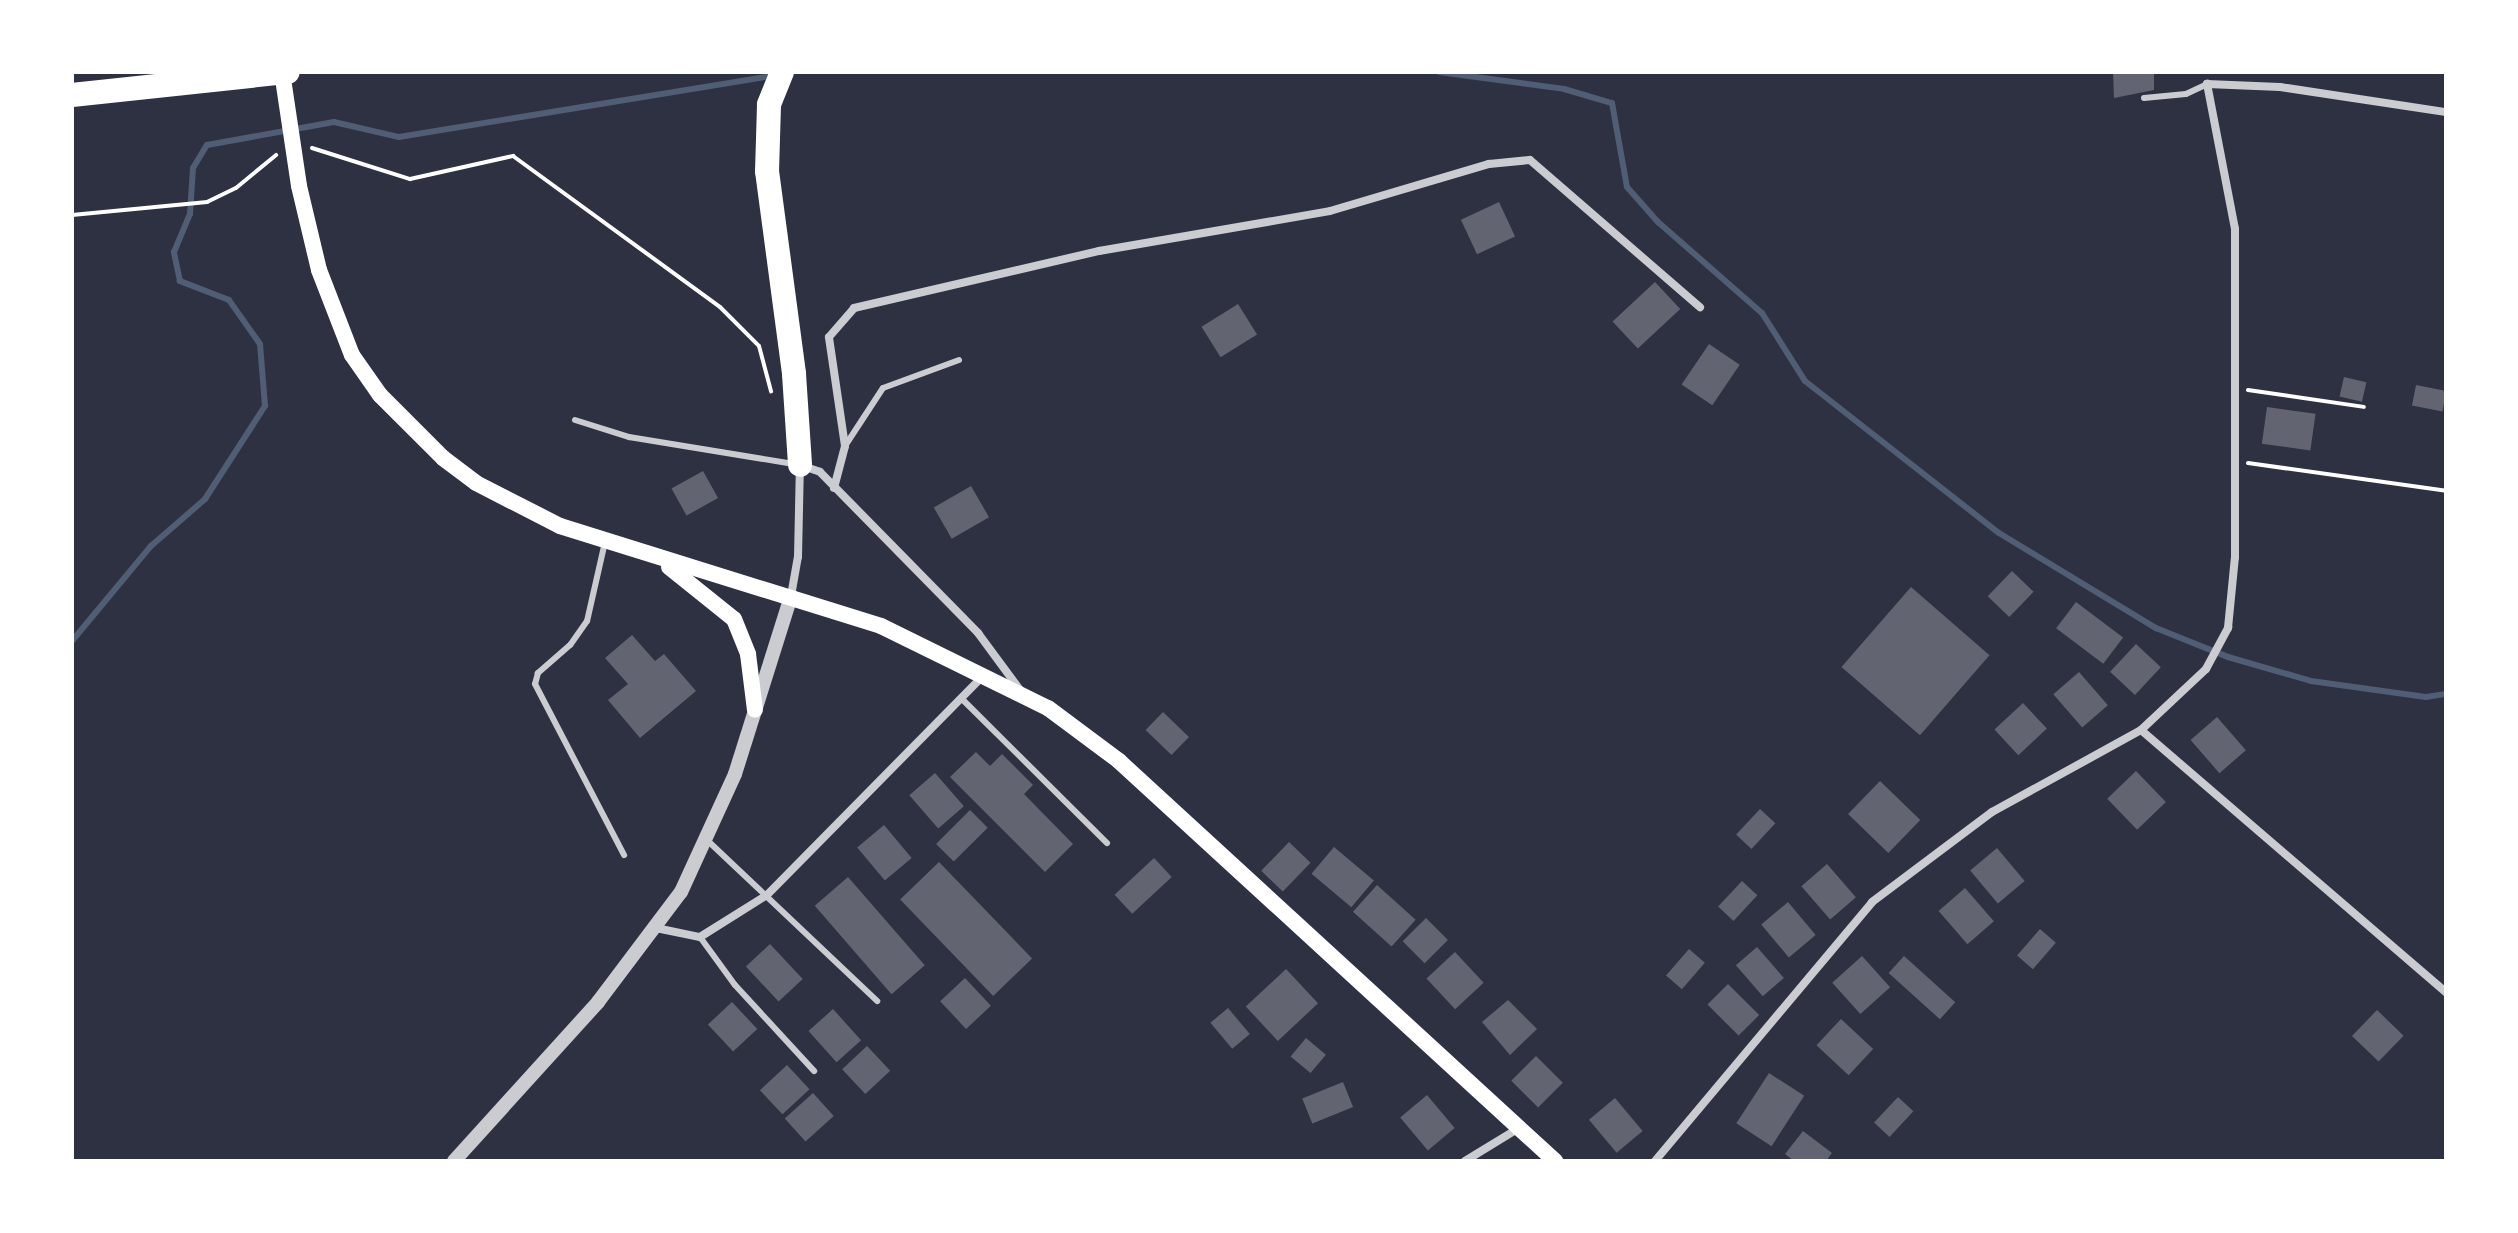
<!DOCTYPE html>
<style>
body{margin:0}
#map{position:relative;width:2518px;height:1233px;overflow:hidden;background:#2d3142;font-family:"Work Sans",sans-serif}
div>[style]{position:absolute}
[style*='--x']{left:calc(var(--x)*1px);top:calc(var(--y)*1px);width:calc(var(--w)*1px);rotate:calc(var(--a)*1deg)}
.stream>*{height:6px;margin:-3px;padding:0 3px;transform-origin:3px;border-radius:3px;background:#4f5d75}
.building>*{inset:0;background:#626471;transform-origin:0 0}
.path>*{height:4px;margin:-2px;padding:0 2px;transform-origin:2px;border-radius:2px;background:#fff}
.service>*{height:6px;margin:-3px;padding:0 3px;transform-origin:3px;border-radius:3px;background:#caccd0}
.minor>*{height:8px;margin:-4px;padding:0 4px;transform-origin:4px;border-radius:4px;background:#caccd0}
.tertiary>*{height:14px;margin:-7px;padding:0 7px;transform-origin:7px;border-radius:7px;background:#caccd0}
.secondary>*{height:16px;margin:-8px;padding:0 8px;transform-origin:8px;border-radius:8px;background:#fff}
.motorway>*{height:24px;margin:-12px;padding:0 12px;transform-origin:12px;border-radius:12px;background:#fff}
span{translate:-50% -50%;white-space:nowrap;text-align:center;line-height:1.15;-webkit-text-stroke:6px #fff;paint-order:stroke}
.frame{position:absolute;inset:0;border:74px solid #fff;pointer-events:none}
</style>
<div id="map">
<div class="stream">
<i style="--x:1439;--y:72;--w:126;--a:7.7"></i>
<i style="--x:1564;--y:89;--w:50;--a:16.3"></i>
<i style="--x:1612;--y:103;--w:85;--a:79.9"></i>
<i style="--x:1627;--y:187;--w:47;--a:48.5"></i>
<i style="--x:1658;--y:222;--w:138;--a:41.2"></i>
<i style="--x:1762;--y:313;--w:80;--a:57.7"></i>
<i style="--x:1805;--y:381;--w:246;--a:38.1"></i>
<i style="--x:1999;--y:533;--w:184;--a:31.2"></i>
<i style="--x:2156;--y:628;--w:78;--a:21.9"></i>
<i style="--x:2228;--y:657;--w:86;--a:16.1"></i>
<i style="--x:2311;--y:681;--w:116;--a:7.9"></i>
<i style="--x:2426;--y:697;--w:20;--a:-9"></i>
<i style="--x:72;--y:641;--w:124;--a:-50.3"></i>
<i style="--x:151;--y:546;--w:72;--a:-41"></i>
<i style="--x:205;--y:499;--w:111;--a:-57.2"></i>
<i style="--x:265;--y:406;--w:62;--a:-94.6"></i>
<i style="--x:260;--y:344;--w:54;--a:-125.2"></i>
<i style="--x:229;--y:300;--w:53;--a:-158.8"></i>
<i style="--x:180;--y:281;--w:30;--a:-102"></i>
<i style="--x:174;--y:252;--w:41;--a:-67.2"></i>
<i style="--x:190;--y:214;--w:46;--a:-86.3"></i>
<i style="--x:193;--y:168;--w:27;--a:-59"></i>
<i style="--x:207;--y:145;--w:129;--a:-10.3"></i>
<i style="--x:334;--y:122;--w:67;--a:13"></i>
<i style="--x:399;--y:137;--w:378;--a:-9.3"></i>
</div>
<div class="building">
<i style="clip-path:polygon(2113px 72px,2154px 72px,2154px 90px,2114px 98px)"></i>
<i style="left:1499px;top:202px;width:38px;height:42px;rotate:65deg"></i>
<i style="left:1655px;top:282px;width:37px;height:58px;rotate:47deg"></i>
<i style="left:1238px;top:304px;width:36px;height:43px;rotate:58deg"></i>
<i style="left:1709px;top:344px;width:37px;height:49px;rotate:34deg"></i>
<i style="left:2344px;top:377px;width:23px;height:20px;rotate:13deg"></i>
<i style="left:2416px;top:385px;width:31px;height:21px;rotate:11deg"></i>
<i style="left:2267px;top:407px;width:49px;height:37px;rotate:8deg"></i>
<i style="left:703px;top:471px;width:31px;height:36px;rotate:61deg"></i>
<i style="left:971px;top:486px;width:36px;height:43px;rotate:60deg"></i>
<i style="left:2012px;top:571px;width:30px;height:35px;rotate:44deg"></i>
<i style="left:1911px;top:587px;width:104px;height:106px;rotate:41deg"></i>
<i style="left:2076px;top:602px;width:59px;height:33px;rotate:37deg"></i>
<i style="clip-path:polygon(632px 635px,655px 661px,664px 654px,696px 691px,640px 738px,608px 700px,628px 684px,605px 658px)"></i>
<i style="left:2136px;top:644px;width:34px;height:38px;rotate:43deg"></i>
<i style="left:2079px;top:672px;width:44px;height:34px;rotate:49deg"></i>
<i style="left:2023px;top:703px;width:35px;height:39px;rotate:47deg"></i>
<i style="left:1163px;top:712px;width:36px;height:25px;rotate:44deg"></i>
<i style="left:2217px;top:717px;width:44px;height:35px;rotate:49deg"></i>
<i style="clip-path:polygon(976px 752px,990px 766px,1002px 754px,1033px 785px,1024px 794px,1073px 844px,1045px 872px,950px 777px)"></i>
<i style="left:2136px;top:771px;width:43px;height:40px;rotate:46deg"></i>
<i style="left:935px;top:773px;width:44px;height:34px;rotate:49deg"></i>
<i style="left:1880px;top:781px;width:56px;height:46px;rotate:44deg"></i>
<i style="left:1760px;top:809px;width:21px;height:35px;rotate:43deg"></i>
<i style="left:970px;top:810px;width:25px;height:48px;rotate:45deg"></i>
<i style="left:884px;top:825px;width:43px;height:35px;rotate:50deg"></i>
<i style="left:1289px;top:842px;width:30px;height:40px;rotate:44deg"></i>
<i style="left:1334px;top:847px;width:52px;height:35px;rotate:40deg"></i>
<i style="left:1997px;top:848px;width:43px;height:35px;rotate:50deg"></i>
<i style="left:1154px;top:858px;width:26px;height:54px;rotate:47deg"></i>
<i style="left:939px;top:862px;width:134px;height:54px;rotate:46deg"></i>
<i style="left:1827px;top:864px;width:44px;height:34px;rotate:49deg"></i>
<i style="left:848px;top:877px;width:117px;height:44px;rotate:49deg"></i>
<i style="left:1742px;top:881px;width:21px;height:35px;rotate:43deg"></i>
<i style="left:1377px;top:885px;width:52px;height:36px;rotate:42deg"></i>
<i style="left:1965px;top:888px;width:44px;height:35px;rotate:49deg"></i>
<i style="left:1788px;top:902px;width:43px;height:35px;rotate:50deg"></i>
<i style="left:1426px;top:918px;width:31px;height:33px;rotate:45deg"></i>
<i style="left:2040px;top:929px;width:21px;height:35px;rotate:41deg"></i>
<i style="left:770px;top:944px;width:48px;height:33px;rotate:47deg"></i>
<i style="left:1757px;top:947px;width:41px;height:28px;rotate:49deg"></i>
<i style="left:1689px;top:949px;width:21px;height:35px;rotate:41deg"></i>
<i style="left:1455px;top:952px;width:42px;height:39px;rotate:47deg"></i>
<i style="left:1862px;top:956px;width:42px;height:40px;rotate:48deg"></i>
<i style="left:1904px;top:956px;width:69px;height:23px;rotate:42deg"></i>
<i style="left:1286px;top:969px;width:47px;height:55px;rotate:47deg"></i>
<i style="left:965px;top:978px;width:38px;height:34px;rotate:47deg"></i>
<i style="left:1728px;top:984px;width:44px;height:29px;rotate:45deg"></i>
<i style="clip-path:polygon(1508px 1000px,1537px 1029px,1510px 1055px,1482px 1022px)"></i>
<i style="left:732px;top:1002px;width:37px;height:33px;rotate:47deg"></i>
<i style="left:1228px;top:1008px;width:34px;height:23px;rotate:50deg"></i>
<i style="left:833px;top:1009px;width:42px;height:33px;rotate:48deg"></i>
<i style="left:2377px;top:1010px;width:37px;height:36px;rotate:44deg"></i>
<i style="left:1841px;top:1019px;width:44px;height:36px;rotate:43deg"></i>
<i style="left:1306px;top:1038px;width:26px;height:24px;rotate:40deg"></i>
<i style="left:867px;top:1046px;width:34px;height:34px;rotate:47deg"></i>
<i style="left:1536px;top:1056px;width:38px;height:35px;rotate:45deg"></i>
<i style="left:787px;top:1065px;width:33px;height:37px;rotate:47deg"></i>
<i style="left:1769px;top:1073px;width:42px;height:60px;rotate:33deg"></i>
<i style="left:1343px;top:1082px;width:27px;height:44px;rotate:68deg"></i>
<i style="left:813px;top:1093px;width:31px;height:38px;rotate:48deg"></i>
<i style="left:1427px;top:1095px;width:43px;height:35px;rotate:50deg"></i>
<i style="left:1898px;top:1097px;width:21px;height:35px;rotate:43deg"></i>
<i style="left:1615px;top:1098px;width:43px;height:34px;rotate:50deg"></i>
<i style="clip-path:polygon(1803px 1131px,1832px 1153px,1826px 1161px,1794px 1161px,1785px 1154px)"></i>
</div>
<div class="path">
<i style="--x:312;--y:148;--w:103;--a:17.6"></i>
<i style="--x:410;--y:179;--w:106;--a:-12.6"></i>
<i style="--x:513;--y:156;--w:256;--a:36.1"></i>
<i style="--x:720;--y:307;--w:55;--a:45"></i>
<i style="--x:759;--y:346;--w:47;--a:75.1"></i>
<i style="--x:72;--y:215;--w:136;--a:-5.5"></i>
<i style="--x:207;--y:202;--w:32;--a:-26"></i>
<i style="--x:236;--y:188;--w:52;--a:-39.5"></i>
<i style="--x:2248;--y:390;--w:117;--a:8.3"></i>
<i style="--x:2248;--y:463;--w:200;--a:8"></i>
</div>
<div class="service">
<i style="--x:2144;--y:98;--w:42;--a:-5.4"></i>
<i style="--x:2186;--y:94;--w:23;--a:-25"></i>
<i style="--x:575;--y:420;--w:57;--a:17.5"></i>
<i style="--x:629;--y:437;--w:167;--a:9.3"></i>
<i style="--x:845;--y:446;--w:69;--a:-56.8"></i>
<i style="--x:883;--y:388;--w:81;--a:-20.2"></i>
<i style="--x:605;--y:542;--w:81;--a:102.8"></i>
<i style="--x:587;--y:621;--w:29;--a:125"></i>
<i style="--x:570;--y:645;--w:43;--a:138.8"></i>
<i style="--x:538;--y:673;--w:11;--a:105"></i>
<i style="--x:535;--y:684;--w:193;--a:62.5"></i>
<i style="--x:963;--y:700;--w:203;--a:44.8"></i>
<i style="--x:708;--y:841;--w:233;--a:43.4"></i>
<i style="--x:700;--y:937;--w:59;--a:53.9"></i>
<i style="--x:735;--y:985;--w:117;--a:47.4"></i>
</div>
<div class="minor">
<i style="--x:834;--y:488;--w:43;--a:-75.3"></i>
<i style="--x:845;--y:446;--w:110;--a:-98.4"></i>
<i style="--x:829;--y:337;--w:38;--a:-49"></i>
<i style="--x:854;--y:308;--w:252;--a:-13.1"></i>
<i style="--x:1099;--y:251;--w:234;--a:-9.8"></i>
<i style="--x:1330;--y:211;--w:166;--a:-16.5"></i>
<i style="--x:1489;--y:164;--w:41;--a:-5.6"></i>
<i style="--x:1530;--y:160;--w:225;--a:40.9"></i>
<i style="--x:791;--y:596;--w:40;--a:-80"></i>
<i style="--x:798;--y:557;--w:92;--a:-88.8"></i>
<i style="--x:800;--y:465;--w:21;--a:19"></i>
<i style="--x:820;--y:472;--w:226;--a:45.5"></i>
<i style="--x:978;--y:633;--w:71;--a:53.6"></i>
<i style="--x:2141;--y:730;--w:402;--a:40.7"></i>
<i style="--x:656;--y:928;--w:45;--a:11.6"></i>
<i style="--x:700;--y:937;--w:79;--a:-32.1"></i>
<i style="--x:767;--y:895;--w:309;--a:-45.4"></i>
<i style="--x:1465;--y:1161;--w:63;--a:-31.4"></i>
<i style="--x:1655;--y:1161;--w:338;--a:-50"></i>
<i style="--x:1872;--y:902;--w:150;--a:-36.9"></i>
<i style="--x:1992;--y:812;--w:170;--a:-28.8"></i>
<i style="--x:2141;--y:730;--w:89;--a:-43.2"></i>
<i style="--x:2206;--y:669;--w:47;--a:-61.8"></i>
<i style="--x:2228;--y:628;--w:71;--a:-84.4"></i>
<i style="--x:2235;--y:557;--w:328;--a:-90"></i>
<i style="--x:2235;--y:229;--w:148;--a:-100.9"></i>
<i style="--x:2207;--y:84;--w:73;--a:2.4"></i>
<i style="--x:2280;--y:87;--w:168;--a:8.6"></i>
</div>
<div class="tertiary">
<i style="--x:454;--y:1161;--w:215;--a:-47.8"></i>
<i style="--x:598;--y:1002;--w:138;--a:-53"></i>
<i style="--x:681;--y:892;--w:130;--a:-65.4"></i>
<i style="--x:735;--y:774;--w:187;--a:-72.5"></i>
</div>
<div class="secondary">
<i style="--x:282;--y:72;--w:115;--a:81.5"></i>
<i style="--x:299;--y:186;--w:86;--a:76.6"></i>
<i style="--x:319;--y:270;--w:91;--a:68.8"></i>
<i style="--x:352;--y:355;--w:49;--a:55"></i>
<i style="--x:380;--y:395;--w:89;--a:45"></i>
<i style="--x:443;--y:458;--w:41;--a:37.1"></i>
<i style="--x:476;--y:483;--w:94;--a:27.1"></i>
<i style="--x:560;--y:526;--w:336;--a:17.3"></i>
<i style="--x:881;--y:626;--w:186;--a:26.2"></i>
<i style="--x:1048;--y:708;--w:89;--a:36.7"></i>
<i style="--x:1119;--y:761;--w:592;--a:42.53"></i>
<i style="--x:669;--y:567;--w:83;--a:38.7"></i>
<i style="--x:734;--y:619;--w:38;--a:68"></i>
<i style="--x:748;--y:654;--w:56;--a:82.9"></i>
</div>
<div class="motorway">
<i style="--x:782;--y:72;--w:35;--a:112"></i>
<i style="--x:769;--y:105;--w:66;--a:91.7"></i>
<i style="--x:767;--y:171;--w:205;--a:82.4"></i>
<i style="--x:794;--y:374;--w:91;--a:86.2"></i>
<i style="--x:72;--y:95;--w:217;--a:-6.1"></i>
</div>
<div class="frame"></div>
</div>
